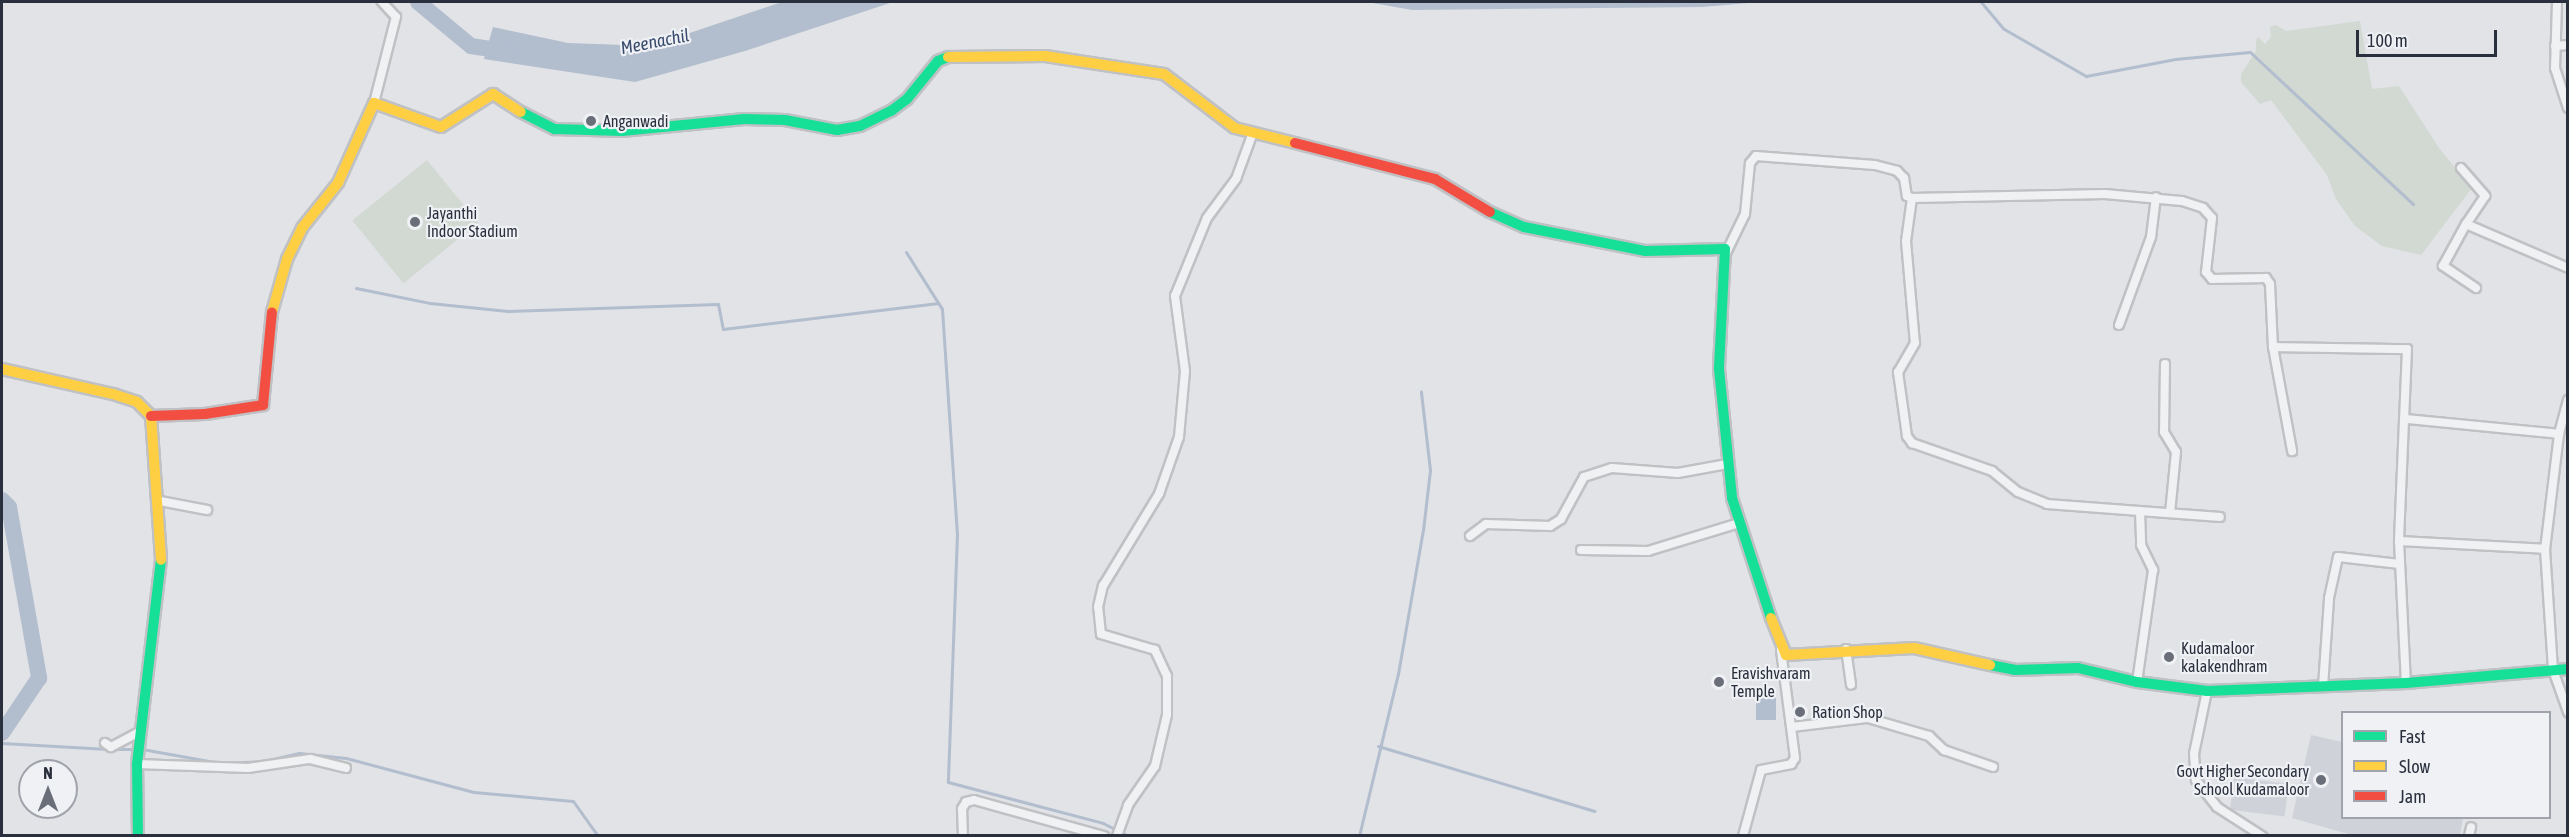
<!DOCTYPE html>
<style>
body{margin:0}
#map{position:relative;width:2569px;height:837px;overflow:hidden;background:#e1e3e6;font-family:"Asap Condensed",sans-serif}
div>[style]{position:absolute}
[style*='--x']{left:calc(var(--x)*1px);top:calc(var(--y)*1px);width:calc(var(--w)*1px);rotate:calc(var(--a)*1deg)}
.built>*{inset:0;background:#d0d2d9;transform-origin:0 0}
.green>*{inset:0;background:#d1d9d2;transform-origin:0 0}
.water>*{inset:0;background:#b2bdce;transform-origin:0 0}
.stream>*{height:3px;margin:-1.5px;padding:0 1.5px;transform-origin:1.5px;border-radius:1.5px;background:#b2bdce}
.river>*{height:16px;margin:-8px;padding:0 8px;transform-origin:8px;border-radius:8px;background:#b2bdce}
.roads{filter:drop-shadow(2px 0 #c0c1c4) drop-shadow(-2px 0 #c0c1c4) drop-shadow(0 2px #c0c1c4) drop-shadow(0 -2px #c0c1c4)}
.street>*{height:8px;margin:-4px;padding:0 4px;transform-origin:4px;border-radius:4px;background:#f0f1f3}
.fast>*{height:10px;margin:-5px;padding:0 5px;transform-origin:5px;border-radius:5px;background:#16e098}
.slow>*{height:10px;margin:-5px;padding:0 5px;transform-origin:5px;border-radius:5px;background:#ffcf43}
.jam>*{height:10px;margin:-5px;padding:0 5px;transform-origin:5px;border-radius:5px;background:#f24e42}
.dots>*{width:16px;height:16px;translate:-50% -50%;box-sizing:border-box;border:3px solid #eff1f5;border-radius:50%}
span{translate:-50% -50%;white-space:nowrap;text-align:center;line-height:1.15;-webkit-text-stroke:4.5px #eff1f5;paint-order:stroke}
.poi-label{font-size:16px;color:#2a2f3d}
.left{translate:0 -50%;text-align:left}
.right{translate:-100% -50%;text-align:right}
.water-label{font-size:18px;color:#384b6d;font-style:italic}
.frame{position:absolute;inset:0;border:3px solid #2a2f3d;pointer-events:none}
.legend{position:absolute;left:2341px;top:711px;width:210px;height:108px;box-sizing:border-box;background:#eff1f5;border:2px solid #a0a3ab;margin:0;padding:8px 10px;list-style:none;font-size:18px;color:#2a2f3d}
.legend li{display:flex;align-items:center;gap:12px;height:30px}
.legend b{width:30px;border:2px solid #a0a3ab}
.north{position:absolute;left:18px;top:759px;width:60px;height:60px;box-sizing:border-box;background:#eff1f5;border:2px solid #a0a3ab;border-radius:50%;rotate:0deg;font-size:16px;font-weight:700;line-height:24px;text-align:center;color:#2a2f3d}
.north::after{content:'';display:block;margin:auto;width:21px;height:27px;background:#6a6e78;clip-path:polygon(50% 0,100% 100%,50% 72%,0 100%)}
.scale{position:absolute;left:2356px;top:30px;width:141px;height:27px;box-sizing:border-box;border:3px solid #2a2f3d;border-top:0;padding-left:8px;font-size:18px;line-height:21px;white-space:nowrap;color:#2a2f3d;-webkit-text-stroke:4px #eff1f5;paint-order:stroke}
</style>
<div id="map">
<div class="built">
<i style="clip-path:polygon(2311px 735px,2342px 742px,2342px 818px,2463px 818px,2460px 835px,2352px 835px,2292px 818px)"></i>
<i style="left:2234px;top:777px;width:55px;height:33px;rotate:7deg"></i>
</div>
<div class="green">
<i style="clip-path:polygon(2360px 21px,2372px 89px,2399px 86px,2439px 148px,2472px 188px,2421px 255px,2382px 246px,2355px 226px,2336px 199px,2327px 175px,2271px 100px,2260px 104px,2241px 82px,2241px 74px,2256px 51px,2256px 40px,2258px 37px,2265px 44px,2271px 37px,2270px 27px,2276px 25px,2286px 31px)"></i>
<i style="left:427px;top:160px;width:81px;height:96px;rotate:51deg"></i>
</div>
<div class="water">
<i style="clip-path:polygon(782px 2px,893px 2px,745px 51px,635px 82px,484px 59px,493px 27px,568px 43px,651px 46px)"></i>
<i style="clip-path:polygon(1367px 2px,1760px 2px,1702px 7px,1412px 10px)"></i>
<i style="left:1756px;top:692px;width:20px;height:28px"></i>
</div>
<div class="stream">
<i style="--x:1981;--y:2;--w:35;--a:50"></i>
<i style="--x:2004;--y:29;--w:95;--a:29.8"></i>
<i style="--x:2086;--y:76;--w:91;--a:-10.8"></i>
<i style="--x:2175;--y:59;--w:75;--a:-5.3"></i>
<i style="--x:2250;--y:52;--w:223;--a:43"></i>
<i style="--x:906;--y:252;--w:67;--a:57.7"></i>
<i style="--x:942;--y:309;--w:225;--a:86.2"></i>
<i style="--x:957;--y:533;--w:249;--a:92.1"></i>
<i style="--x:948;--y:782;--w:160;--a:14.8"></i>
<i style="--x:1103;--y:823;--w:28;--a:27"></i>
<i style="--x:356;--y:288;--w:76;--a:11.5"></i>
<i style="--x:430;--y:303;--w:78;--a:5.9"></i>
<i style="--x:508;--y:311;--w:210;--a:-1.9"></i>
<i style="--x:718;--y:304;--w:25;--a:79"></i>
<i style="--x:723;--y:329;--w:217;--a:-6.9"></i>
<i style="--x:2;--y:743;--w:106;--a:3.2"></i>
<i style="--x:1378;--y:746;--w:226;--a:16.7"></i>
<i style="--x:115;--y:749;--w:20;--a:0"></i>
<i style="--x:142;--y:749;--w:79;--a:10.2"></i>
<i style="--x:220;--y:763;--w:44;--a:-2.6"></i>
<i style="--x:264;--y:761;--w:36;--a:-13"></i>
<i style="--x:299;--y:753;--w:47;--a:6.1"></i>
<i style="--x:346;--y:758;--w:132;--a:14.9"></i>
<i style="--x:474;--y:792;--w:99;--a:5.2"></i>
<i style="--x:573;--y:801;--w:43;--a:54.5"></i>
<i style="--x:1359;--y:836;--w:167;--a:-76.5"></i>
<i style="--x:1398;--y:674;--w:146;--a:-80.2"></i>
<i style="--x:1423;--y:530;--w:60;--a:-83.3"></i>
<i style="--x:1430;--y:470;--w:79;--a:-96.6"></i>
</div>
<div class="river">
<i style="--x:418;--y:2;--w:69;--a:39.7"></i>
<i style="--x:471;--y:46;--w:38;--a:9"></i>
<i style="--x:2;--y:500;--w:10;--a:45"></i>
<i style="--x:9;--y:507;--w:174;--a:80"></i>
<i style="--x:39;--y:678;--w:66;--a:123.9"></i>
</div>
<div class="roads">
<div class="street">
<i style="--x:2557;--y:2;--w:66;--a:91.7"></i>
<i style="--x:2555;--y:68;--w:42;--a:72"></i>
<i style="--x:2555;--y:46;--w:13;--a:-4"></i>
<i style="--x:374;--y:103;--w:89;--a:-75.7"></i>
<i style="--x:396;--y:17;--w:21;--a:-133"></i>
<i style="--x:2461;--y:168;--w:37;--a:49"></i>
<i style="--x:2485;--y:196;--w:34;--a:124"></i>
<i style="--x:1912;--y:198;--w:43;--a:97.9"></i>
<i style="--x:1906;--y:241;--w:102;--a:85"></i>
<i style="--x:1915;--y:343;--w:34;--a:120"></i>
<i style="--x:1898;--y:372;--w:65;--a:82"></i>
<i style="--x:1907;--y:436;--w:9;--a:54"></i>
<i style="--x:1912;--y:443;--w:85;--a:19.3"></i>
<i style="--x:1992;--y:471;--w:33;--a:39"></i>
<i style="--x:2018;--y:492;--w:31;--a:22"></i>
<i style="--x:2047;--y:504;--w:93;--a:4.3"></i>
<i style="--x:2140;--y:511;--w:34;--a:88"></i>
<i style="--x:2141;--y:545;--w:28;--a:64"></i>
<i style="--x:2153;--y:570;--w:113;--a:98.1"></i>
<i style="--x:1726;--y:253;--w:43;--a:-64"></i>
<i style="--x:1745;--y:214;--w:51;--a:-84.4"></i>
<i style="--x:1750;--y:163;--w:9;--a:-49"></i>
<i style="--x:1756;--y:156;--w:119;--a:4.3"></i>
<i style="--x:1875;--y:165;--w:23;--a:15"></i>
<i style="--x:1897;--y:171;--w:10;--a:45"></i>
<i style="--x:1904;--y:178;--w:18;--a:81"></i>
<i style="--x:1907;--y:196;--w:5;--a:22"></i>
<i style="--x:1912;--y:198;--w:193;--a:-1.2"></i>
<i style="--x:2105;--y:194;--w:77;--a:5.2"></i>
<i style="--x:2182;--y:201;--w:22;--a:18"></i>
<i style="--x:2203;--y:208;--w:13;--a:48"></i>
<i style="--x:2212;--y:218;--w:54;--a:96.3"></i>
<i style="--x:2206;--y:272;--w:9;--a:49"></i>
<i style="--x:2212;--y:279;--w:54;--a:-1.1"></i>
<i style="--x:2266;--y:278;--w:7;--a:56"></i>
<i style="--x:2270;--y:284;--w:63;--a:87.3"></i>
<i style="--x:2273;--y:347;--w:106;--a:79.6"></i>
<i style="--x:2476;--y:288;--w:40;--a:-146"></i>
<i style="--x:2443;--y:266;--w:48;--a:-61.3"></i>
<i style="--x:2466;--y:224;--w:111;--a:23.3"></i>
<i style="--x:2119;--y:325;--w:94;--a:-70"></i>
<i style="--x:2151;--y:237;--w:40;--a:-82.9"></i>
<i style="--x:2273;--y:347;--w:134;--a:0.9"></i>
<i style="--x:2407;--y:349;--w:192;--a:92.4"></i>
<i style="--x:2399;--y:541;--w:142;--a:87.2"></i>
<i style="--x:2165;--y:364;--w:68;--a:90.8"></i>
<i style="--x:2164;--y:432;--w:23;--a:59"></i>
<i style="--x:2176;--y:452;--w:61;--a:95.6"></i>
<i style="--x:2568;--y:400;--w:35;--a:105"></i>
<i style="--x:2559;--y:434;--w:116;--a:96.9"></i>
<i style="--x:2545;--y:549;--w:121;--a:86.2"></i>
<i style="--x:2553;--y:670;--w:45;--a:70.3"></i>
<i style="--x:2407;--y:419;--w:153;--a:5.6"></i>
<i style="--x:160;--y:501;--w:48;--a:10.8"></i>
<i style="--x:2140;--y:511;--w:80;--a:4.3"></i>
<i style="--x:1470;--y:536;--w:20;--a:-37"></i>
<i style="--x:1486;--y:524;--w:64;--a:1.8"></i>
<i style="--x:1550;--y:526;--w:13;--a:-32"></i>
<i style="--x:1561;--y:519;--w:48;--a:-61.3"></i>
<i style="--x:1584;--y:477;--w:29;--a:-18"></i>
<i style="--x:1612;--y:468;--w:66;--a:4.3"></i>
<i style="--x:1678;--y:473;--w:50;--a:-10.4"></i>
<i style="--x:2399;--y:541;--w:146;--a:3.1"></i>
<i style="--x:1581;--y:550;--w:67;--a:0.9"></i>
<i style="--x:1648;--y:551;--w:95;--a:-17.1"></i>
<i style="--x:1846;--y:649;--w:36;--a:82"></i>
<i style="--x:2323;--y:687;--w:89;--a:-86.1"></i>
<i style="--x:2329;--y:598;--w:42;--a:-77.6"></i>
<i style="--x:2338;--y:557;--w:62;--a:6.4"></i>
<i style="--x:2207;--y:691;--w:64;--a:101.7"></i>
<i style="--x:2194;--y:754;--w:26;--a:86"></i>
<i style="--x:2196;--y:780;--w:34;--a:52"></i>
<i style="--x:2217;--y:807;--w:54;--a:32.8"></i>
<i style="--x:1792;--y:727;--w:77;--a:-6.8"></i>
<i style="--x:1868;--y:718;--w:64;--a:16.4"></i>
<i style="--x:1929;--y:736;--w:21;--a:43"></i>
<i style="--x:1944;--y:750;--w:52;--a:19.1"></i>
<i style="--x:105;--y:743;--w:7;--a:34"></i>
<i style="--x:111;--y:747;--w:34;--a:-28"></i>
<i style="--x:137;--y:764;--w:111;--a:2.1"></i>
<i style="--x:248;--y:768;--w:63;--a:-8.3"></i>
<i style="--x:310;--y:759;--w:37;--a:14"></i>
<i style="--x:963;--y:836;--w:27;--a:-92"></i>
<i style="--x:962;--y:809;--w:8;--a:-60"></i>
<i style="--x:966;--y:802;--w:8;--a:-14"></i>
<i style="--x:974;--y:800;--w:135;--a:15.5"></i>
<i style="--x:1117;--y:836;--w:33;--a:-70"></i>
<i style="--x:1128;--y:805;--w:47;--a:-55.3"></i>
<i style="--x:1155;--y:766;--w:52;--a:-76.8"></i>
<i style="--x:1167;--y:715;--w:39;--a:-90"></i>
<i style="--x:1167;--y:676;--w:29;--a:-115"></i>
<i style="--x:1155;--y:650;--w:56;--a:-163.5"></i>
<i style="--x:1101;--y:634;--w:27;--a:-96"></i>
<i style="--x:1098;--y:607;--w:22;--a:-77"></i>
<i style="--x:1103;--y:586;--w:108;--a:-58.7"></i>
<i style="--x:1159;--y:494;--w:60;--a:-70.7"></i>
<i style="--x:1179;--y:437;--w:66;--a:-84.8"></i>
<i style="--x:1185;--y:371;--w:76;--a:-97.6"></i>
<i style="--x:1175;--y:296;--w:84;--a:-67.7"></i>
<i style="--x:1207;--y:218;--w:49;--a:-53.4"></i>
<i style="--x:1236;--y:179;--w:47;--a:-70"></i>
<i style="--x:1743;--y:836;--w:68;--a:-74.7"></i>
<i style="--x:1761;--y:770;--w:31;--a:-11"></i>
<i style="--x:1791;--y:764;--w:7;--a:-56"></i>
<i style="--x:1795;--y:758;--w:109;--a:-97.4"></i>
<i style="--x:2469;--y:836;--w:9;--a:-77"></i>
</div>
<div class="fast">
<i style="--x:521;--y:112;--w:38;--a:27"></i>
<i style="--x:555;--y:129;--w:67;--a:1.7"></i>
<i style="--x:622;--y:131;--w:123;--a:-5.6"></i>
<i style="--x:744;--y:119;--w:41;--a:1.4"></i>
<i style="--x:785;--y:120;--w:53;--a:10.9"></i>
<i style="--x:837;--y:130;--w:23;--a:-10"></i>
<i style="--x:860;--y:126;--w:34;--a:-26"></i>
<i style="--x:891;--y:111;--w:20;--a:-37"></i>
<i style="--x:907;--y:99;--w:49;--a:-50.8"></i>
<i style="--x:938;--y:61;--w:11;--a:-22"></i>
<i style="--x:1490;--y:212;--w:37;--a:24"></i>
<i style="--x:1524;--y:227;--w:123;--a:11.2"></i>
<i style="--x:1645;--y:251;--w:80;--a:-1.4"></i>
<i style="--x:1725;--y:249;--w:120;--a:92.9"></i>
<i style="--x:1719;--y:369;--w:130;--a:84.2"></i>
<i style="--x:1732;--y:498;--w:126;--a:72"></i>
<i style="--x:1990;--y:665;--w:25;--a:11"></i>
<i style="--x:2015;--y:670;--w:63;--a:-1.8"></i>
<i style="--x:2078;--y:668;--w:61;--a:13.3"></i>
<i style="--x:2137;--y:682;--w:71;--a:7.3"></i>
<i style="--x:2207;--y:691;--w:199;--a:-2.3"></i>
<i style="--x:2406;--y:683;--w:163;--a:-4.9"></i>
<i style="--x:138;--y:836;--w:72;--a:-90.8"></i>
<i style="--x:137;--y:764;--w:205;--a:-83.3"></i>
</div>
<div class="slow">
<i style="--x:948;--y:57;--w:97;--a:-0.6"></i>
<i style="--x:1045;--y:56;--w:120;--a:8.6"></i>
<i style="--x:1164;--y:74;--w:89;--a:37.3"></i>
<i style="--x:1235;--y:128;--w:62;--a:14"></i>
<i style="--x:272;--y:312;--w:55;--a:-74.2"></i>
<i style="--x:287;--y:259;--w:34;--a:-64"></i>
<i style="--x:302;--y:228;--w:58;--a:-51.3"></i>
<i style="--x:338;--y:183;--w:88;--a:-65.8"></i>
<i style="--x:374;--y:103;--w:71;--a:19.7"></i>
<i style="--x:441;--y:127;--w:62;--a:-32.4"></i>
<i style="--x:493;--y:94;--w:33;--a:33"></i>
<i style="--x:2;--y:369;--w:114;--a:12.7"></i>
<i style="--x:113;--y:394;--w:25;--a:18"></i>
<i style="--x:137;--y:402;--w:20;--a:45"></i>
<i style="--x:151;--y:416;--w:144;--a:86"></i>
<i style="--x:1771;--y:618;--w:40;--a:68"></i>
<i style="--x:1786;--y:655;--w:128;--a:-3.1"></i>
<i style="--x:1914;--y:648;--w:78;--a:12.6"></i>
</div>
<div class="jam">
<i style="--x:1295;--y:143;--w:145;--a:14.4"></i>
<i style="--x:1435;--y:179;--w:64;--a:31"></i>
<i style="--x:151;--y:416;--w:54;--a:-2.1"></i>
<i style="--x:205;--y:414;--w:59;--a:-8.8"></i>
<i style="--x:263;--y:405;--w:93;--a:-84.5"></i>
</div>
</div>
<div class="dots">
<i style="left:591px;top:121px;background:#6a6e78"></i>
<i style="left:415px;top:222px;background:#6a6e78"></i>
<i style="left:2169px;top:657px;background:#6a6e78"></i>
<i style="left:1719px;top:682px;background:#6a6e78"></i>
<i style="left:1800px;top:712px;background:#6a6e78"></i>
<i style="left:2321px;top:780px;background:#6a6e78"></i>
</div>
<div class="poi-label">
<span class="left" style="left:603px;top:121px">Anganwadi</span>
<span class="left" style="left:427px;top:222px">Jayanthi<br>Indoor Stadium</span>
<span class="left" style="left:2181px;top:657px">Kudamaloor<br>kalakendhram</span>
<span class="left" style="left:1731px;top:682px">Eravishvaram<br>Temple</span>
<span class="left" style="left:1812px;top:712px">Ration Shop</span>
<span class="right" style="left:2309px;top:780px">Govt Higher Secondary<br>School Kudamaloor</span>
</div>
<div class="water-label">
<span style="left:655px;top:42px;rotate:-11deg">Meenachil</span>
</div>
<div class="frame"></div>
<ul class="legend">
<li><b style="height:8px;background:#16e098"></b>Fast</li>
<li><b style="height:8px;background:#ffcf43"></b>Slow</li>
<li><b style="height:8px;background:#f24e42"></b>Jam</li>
</ul>
<div class="north">N</div>
<div class="scale">100 m</div>
</div>
